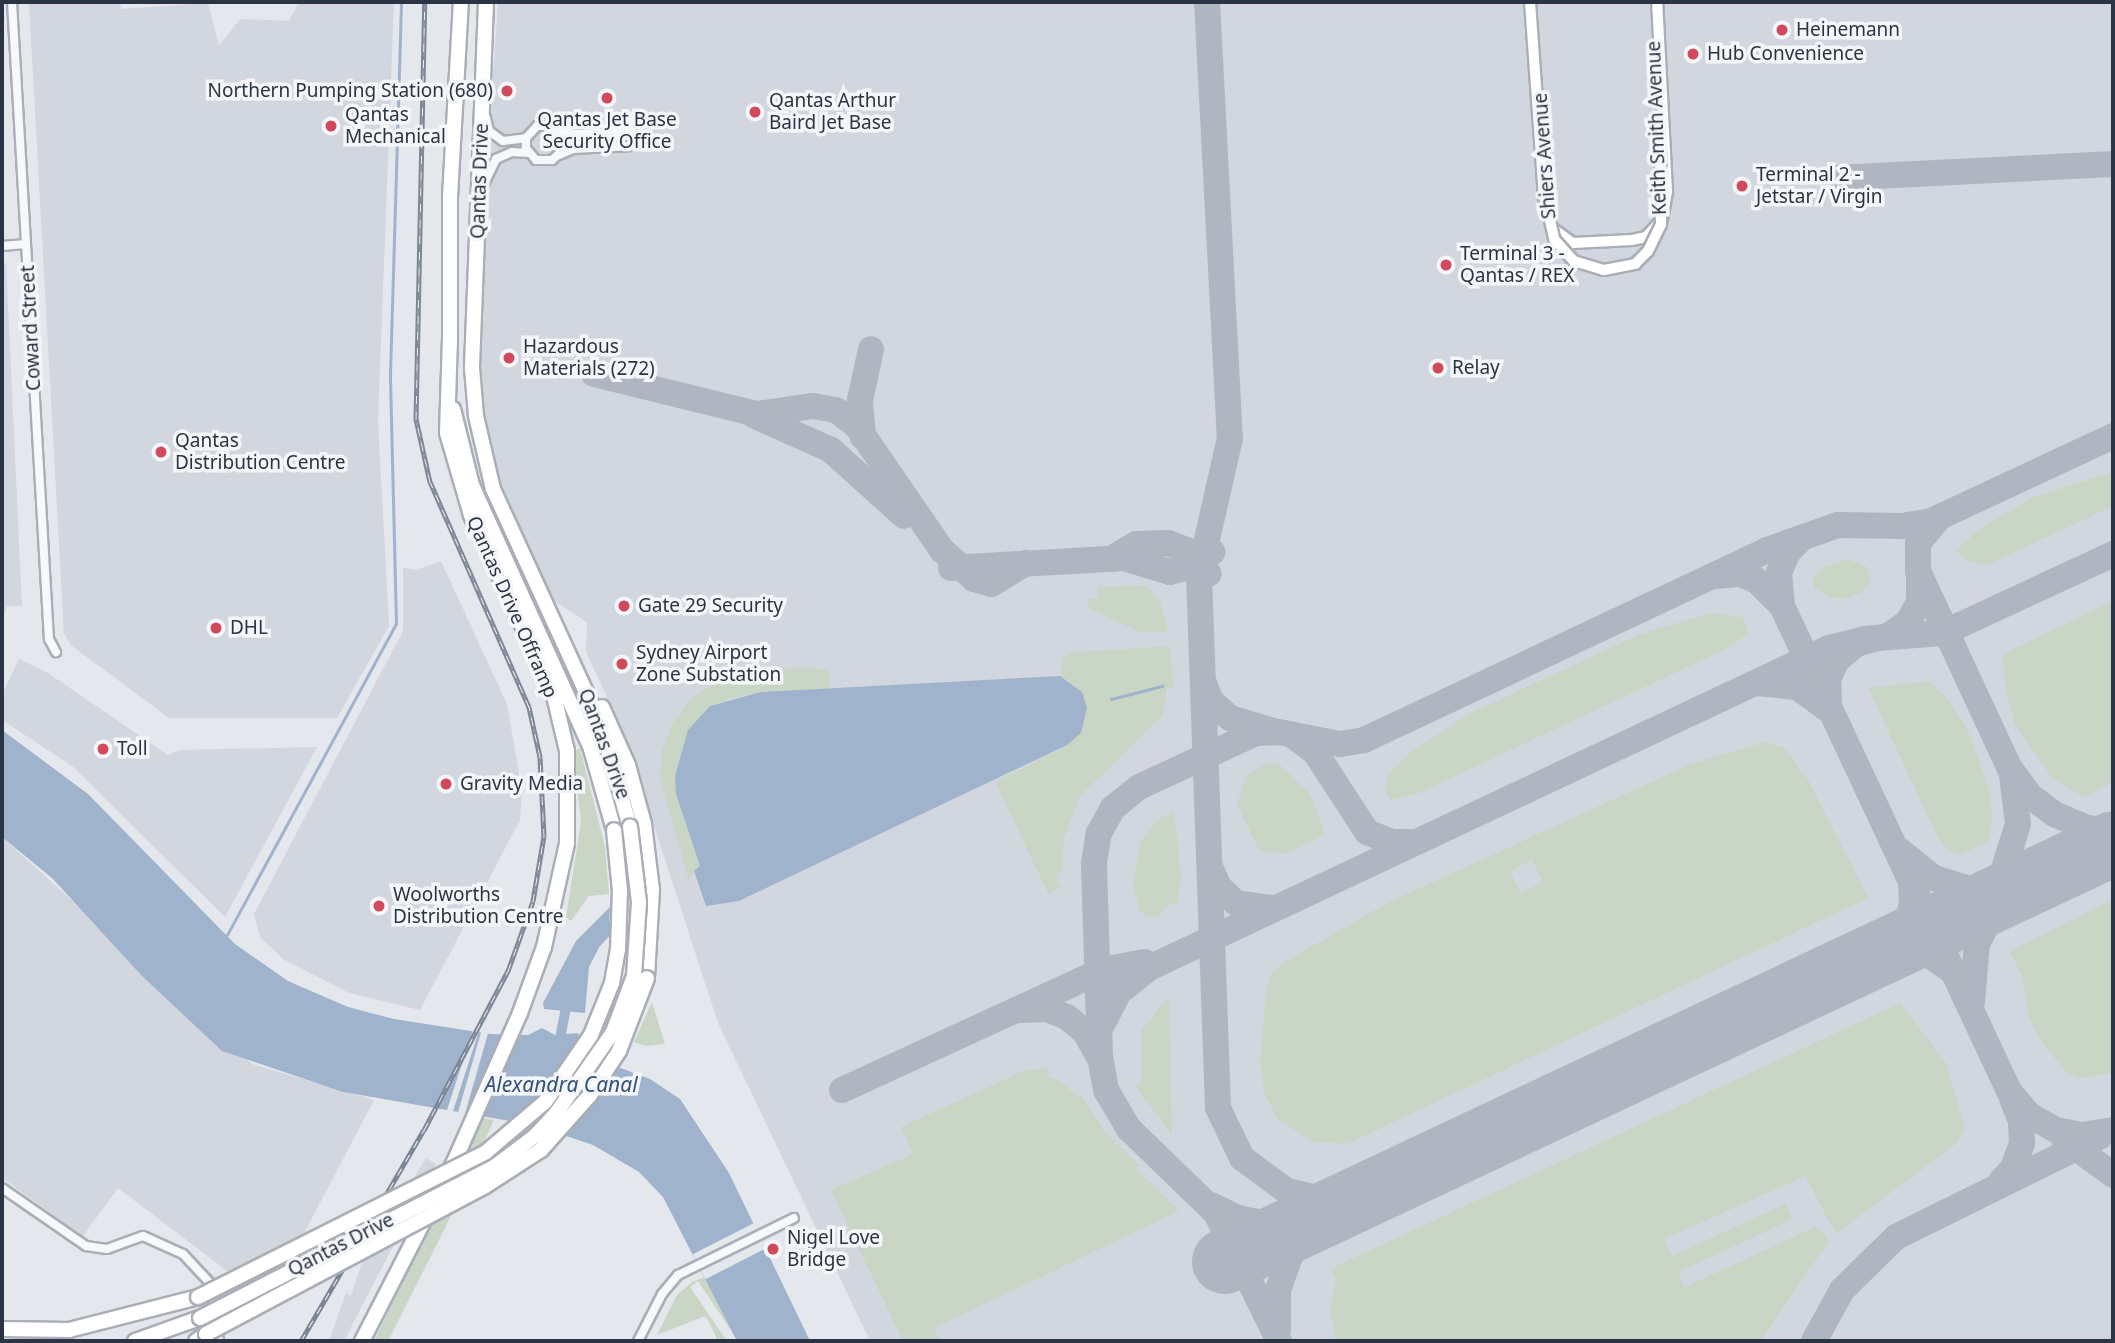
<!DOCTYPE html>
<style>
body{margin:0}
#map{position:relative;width:2115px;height:1343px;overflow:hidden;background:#e4e7ec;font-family:"Noto Sans",sans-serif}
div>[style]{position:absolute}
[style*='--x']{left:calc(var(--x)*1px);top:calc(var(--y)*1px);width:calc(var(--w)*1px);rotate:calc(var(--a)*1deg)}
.built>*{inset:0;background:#d2d6de}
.green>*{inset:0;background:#c9d6c5}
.water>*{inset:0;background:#9fb4cc}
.pier>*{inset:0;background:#e4e7ec;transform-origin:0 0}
.stream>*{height:2.5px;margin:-1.25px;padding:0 1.25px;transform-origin:1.25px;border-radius:1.25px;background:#9fb4cc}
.canal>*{height:10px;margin:-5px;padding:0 5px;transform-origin:5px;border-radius:5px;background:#9fb4cc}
.taxiway>*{height:26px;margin:-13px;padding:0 13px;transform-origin:13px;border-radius:13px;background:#b0b6c1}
.runway>*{height:65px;margin:-32.5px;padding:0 32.5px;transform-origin:32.5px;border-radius:32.5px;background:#b0b6c1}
.roads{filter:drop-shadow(2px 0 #a9aeb7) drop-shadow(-2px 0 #a9aeb7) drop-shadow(0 2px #a9aeb7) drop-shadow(0 -2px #a9aeb7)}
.street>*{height:8px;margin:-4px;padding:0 4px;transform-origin:4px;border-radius:4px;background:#f7f8fa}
.secondary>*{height:10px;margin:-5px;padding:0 5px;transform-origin:5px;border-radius:5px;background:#fff}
.highway>*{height:14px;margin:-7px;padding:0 7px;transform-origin:7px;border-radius:7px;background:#fff}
.rail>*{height:5px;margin-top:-2.5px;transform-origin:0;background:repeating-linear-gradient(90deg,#f4f6f9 0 8px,#7d8696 0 16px);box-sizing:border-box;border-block:2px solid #7d8696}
.bridges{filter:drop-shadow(2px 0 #a9aeb7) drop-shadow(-2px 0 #a9aeb7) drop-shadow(0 2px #a9aeb7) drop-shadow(0 -2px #a9aeb7)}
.secondary-bridge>*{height:10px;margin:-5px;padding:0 5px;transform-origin:5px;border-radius:5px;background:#fff}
.highway-bridge>*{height:14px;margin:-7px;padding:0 7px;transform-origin:7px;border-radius:7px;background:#fff}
.dots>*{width:19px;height:19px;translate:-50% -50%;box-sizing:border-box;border:4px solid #f4f6f9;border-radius:50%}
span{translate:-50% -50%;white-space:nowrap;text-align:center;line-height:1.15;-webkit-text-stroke:7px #f4f6f9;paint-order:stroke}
.poi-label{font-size:19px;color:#2b3445}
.left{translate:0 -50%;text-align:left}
.right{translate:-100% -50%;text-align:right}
.street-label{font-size:19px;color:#2b3445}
.water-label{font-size:21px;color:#34527a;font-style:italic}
.frame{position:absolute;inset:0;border:4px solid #2b3445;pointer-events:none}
</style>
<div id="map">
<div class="built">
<i style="clip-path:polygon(29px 2px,120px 2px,121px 9px,208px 3px,219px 46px,240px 19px,289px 21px,299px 2px,394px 2px,378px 421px,389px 626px,337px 718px,169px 718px,72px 646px,64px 634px)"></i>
<i style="clip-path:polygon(498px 2px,2113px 2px,2113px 1341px,870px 1341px,718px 1023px,625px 736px,586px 652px,587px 622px,549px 598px,498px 486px,485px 434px,479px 371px,484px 208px)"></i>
<i style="clip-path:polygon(2px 263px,6px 263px,22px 606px,7px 606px,2px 620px)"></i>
<i style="clip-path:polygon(441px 561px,507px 704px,522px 791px,520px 820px,420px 1010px,349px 993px,283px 959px,260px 937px,254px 914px,403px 631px,403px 568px,417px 570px)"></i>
<i style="clip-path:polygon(19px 659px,48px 673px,168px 755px,180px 750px,317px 747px,225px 917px,72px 766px,2px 720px,2px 695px)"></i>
<i style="clip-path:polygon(2px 837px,252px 1064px,374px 1100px,268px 1302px,118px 1188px,83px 1236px,2px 1178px)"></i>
<i style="clip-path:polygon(426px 1158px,436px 1164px,363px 1304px,344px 1341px,329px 1341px,346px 1293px,351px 1296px,361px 1265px)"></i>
</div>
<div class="green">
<i style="clip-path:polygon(2113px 472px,2113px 506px,1987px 565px,1968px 561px,1955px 550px,1985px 525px,2034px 497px)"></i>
<i style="clip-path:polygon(1848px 559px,1867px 567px,1871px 581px,1863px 592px,1847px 598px,1830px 597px,1814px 587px,1814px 577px,1824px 567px)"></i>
<i style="clip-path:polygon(1145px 585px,1160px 601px,1168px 632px,1139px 632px,1089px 608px,1088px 599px,1097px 599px,1098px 587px)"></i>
<i style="clip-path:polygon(2113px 601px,2113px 782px,2084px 797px,2052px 778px,2015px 724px,2005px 687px,2003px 654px)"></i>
<i style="clip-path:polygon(1710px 613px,1743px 617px,1748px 634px,1726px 649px,1419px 793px,1392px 800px,1385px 792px,1387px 777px,1405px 756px,1469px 714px,1638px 635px)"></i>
<i style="clip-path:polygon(1170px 646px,1173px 687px,1167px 687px,1162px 717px,1080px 796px,1064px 838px,1062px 872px,1055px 874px,1061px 888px,1048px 893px,995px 782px,1067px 745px,1082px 692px,1060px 676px,1063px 657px,1074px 652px)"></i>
<i style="clip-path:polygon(802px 667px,829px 670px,830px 689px,761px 692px,728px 699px,710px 706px,688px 730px,675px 776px,684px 820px,701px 866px,688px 878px,660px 778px,662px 751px,672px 724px,692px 698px,727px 676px)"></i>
<i style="clip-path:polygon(1929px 681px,1950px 702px,1968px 731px,1990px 792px,1992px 817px,1988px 842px,1959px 855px,1947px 850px,1937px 836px,1868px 688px)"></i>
<i style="clip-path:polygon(evenodd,1765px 742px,1784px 748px,1809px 781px,1868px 898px,1347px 1144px,1313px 1142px,1278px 1119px,1265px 1095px,1260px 1061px,1266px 992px,1271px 974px,1281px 964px,1389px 902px,1691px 764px,1765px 742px,1532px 860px,1543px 882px,1521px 893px,1510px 871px,1532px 860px)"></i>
<i style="clip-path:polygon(580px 748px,605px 847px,609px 894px,589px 896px,571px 921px,566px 917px,581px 822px,573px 752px)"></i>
<i style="clip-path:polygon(1267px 763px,1280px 765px,1310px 794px,1324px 830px,1324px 835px,1286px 854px,1259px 850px,1237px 804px,1246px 776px)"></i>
<i style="clip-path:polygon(1174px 812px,1181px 875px,1177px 905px,1170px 903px,1158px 916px,1148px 918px,1140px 911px,1133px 885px,1140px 842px,1158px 819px)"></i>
<i style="clip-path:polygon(2113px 899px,2113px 1073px,2077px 1078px,2064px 1070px,2037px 1035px,2028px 1014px,2022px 976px,2010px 951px)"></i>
<i style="clip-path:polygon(1169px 996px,1172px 1136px,1135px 1085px,1142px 1082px,1141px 1031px)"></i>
<i style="clip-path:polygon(652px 1002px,665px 1044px,646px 1046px,634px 1042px)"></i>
<i style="clip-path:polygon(1900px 1003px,1946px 1063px,1965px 1129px,1957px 1143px,1836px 1234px,1805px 1176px,1664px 1239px,1672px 1256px,1785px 1204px,1793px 1219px,1678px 1272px,1685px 1287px,1815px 1227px,1824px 1233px,1829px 1241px,1760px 1341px,1336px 1341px,1330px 1308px,1336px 1280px,1330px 1269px)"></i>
<i style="clip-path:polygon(1049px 1068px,1048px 1077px,1065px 1084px,1077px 1097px,1081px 1095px,1105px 1132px,1139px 1166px,1136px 1169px,1179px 1211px,934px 1328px,940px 1341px,903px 1341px,831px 1190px,913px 1154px,901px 1127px,1025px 1070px)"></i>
<i style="clip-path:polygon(482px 1118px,494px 1120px,445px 1228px,388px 1341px,374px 1341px)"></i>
<i style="clip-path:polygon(707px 1276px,738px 1341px,698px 1281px,690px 1287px,727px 1341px,718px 1341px,707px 1318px,703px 1317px,657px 1335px,677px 1295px,692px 1282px)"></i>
</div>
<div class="water">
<i style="clip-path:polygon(1060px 676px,1082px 692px,1087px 708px,1081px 733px,1067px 745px,739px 901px,706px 906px,694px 871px,700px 866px,676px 794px,675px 776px,688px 730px,710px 706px,761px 692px)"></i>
<i style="clip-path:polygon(2px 730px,88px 794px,235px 944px,288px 981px,348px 1007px,394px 1019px,490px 1034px,528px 1035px,542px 1028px,555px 1035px,577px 1033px,610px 1064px,650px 1079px,680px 1099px,729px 1173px,810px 1341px,737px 1341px,663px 1197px,639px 1172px,593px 1145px,533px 1125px,343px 1092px,222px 1051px,142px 976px,52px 878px,2px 837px)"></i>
<i style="clip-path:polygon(610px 907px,609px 928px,589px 967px,585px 1013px,544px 1009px,543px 1003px,576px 941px)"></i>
</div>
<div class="pier">
<i style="left:474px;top:1027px;width:6px;height:98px;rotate:18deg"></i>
<i style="left:482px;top:1029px;width:7px;height:96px;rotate:16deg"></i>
<i style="left:756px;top:1222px;width:28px;height:71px;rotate:63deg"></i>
</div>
<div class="stream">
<i style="--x:1111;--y:699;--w:53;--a:-14.3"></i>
<i style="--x:227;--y:935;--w:354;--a:-61.5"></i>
<i style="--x:396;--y:624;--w:250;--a:-91.4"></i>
<i style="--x:390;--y:374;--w:372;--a:-88.3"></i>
</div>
<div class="canal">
<i style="--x:596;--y:943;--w:34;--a:-47"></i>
<i style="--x:559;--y:1043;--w:41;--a:-78.7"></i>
</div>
<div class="taxiway">
<i style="--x:1207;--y:2;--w:437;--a:87"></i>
<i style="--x:1230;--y:438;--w:140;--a:102.8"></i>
<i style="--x:1199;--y:575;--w:533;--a:87.96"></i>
<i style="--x:1218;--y:1108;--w:55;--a:64.4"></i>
<i style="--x:1242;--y:1158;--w:56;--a:36.3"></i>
<i style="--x:1287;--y:1191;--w:31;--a:13"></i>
<i style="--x:1317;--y:1198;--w:27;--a:0"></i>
<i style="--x:1344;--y:1198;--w:50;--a:-19.9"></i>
<i style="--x:1836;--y:178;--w:277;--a:-2.9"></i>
<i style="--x:594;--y:374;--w:168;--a:13.8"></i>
<i style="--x:757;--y:414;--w:57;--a:-8.1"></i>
<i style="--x:813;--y:406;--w:23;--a:10"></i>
<i style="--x:836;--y:410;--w:25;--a:37"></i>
<i style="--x:856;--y:425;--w:152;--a:55.5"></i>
<i style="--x:942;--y:550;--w:43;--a:42.2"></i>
<i style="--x:974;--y:579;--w:18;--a:16"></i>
<i style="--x:991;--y:584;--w:41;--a:-31"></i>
<i style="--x:755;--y:416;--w:83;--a:24.1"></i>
<i style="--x:831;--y:450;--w:98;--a:42.1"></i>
<i style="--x:863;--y:437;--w:37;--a:-95"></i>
<i style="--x:860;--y:400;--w:52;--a:-77.8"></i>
<i style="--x:1939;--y:518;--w:33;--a:130"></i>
<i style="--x:1918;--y:543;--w:28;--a:90"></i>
<i style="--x:1918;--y:571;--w:216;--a:65.1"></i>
<i style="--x:2009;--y:767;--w:34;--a:54"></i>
<i style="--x:2029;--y:795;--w:31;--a:37"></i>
<i style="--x:2054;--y:814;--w:36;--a:23"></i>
<i style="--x:2087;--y:828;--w:26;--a:7"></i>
<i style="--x:1802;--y:538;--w:20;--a:135"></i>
<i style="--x:1788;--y:552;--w:22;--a:114"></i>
<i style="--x:1779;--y:572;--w:34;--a:85"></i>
<i style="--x:1782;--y:606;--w:535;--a:64.92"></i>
<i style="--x:2009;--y:1091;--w:31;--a:50"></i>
<i style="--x:2029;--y:1115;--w:31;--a:29"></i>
<i style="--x:2056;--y:1130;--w:26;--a:11"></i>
<i style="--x:2082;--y:1135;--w:31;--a:-9"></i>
<i style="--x:1111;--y:559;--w:29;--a:-31"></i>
<i style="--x:1136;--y:544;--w:32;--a:-2"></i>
<i style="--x:1168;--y:543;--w:22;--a:21"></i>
<i style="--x:1189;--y:551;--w:30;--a:49"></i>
<i style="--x:951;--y:568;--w:173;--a:-3.3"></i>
<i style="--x:1124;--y:558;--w:48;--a:16.9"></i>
<i style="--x:1170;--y:572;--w:21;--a:-14"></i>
<i style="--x:1190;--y:567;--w:27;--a:-34"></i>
<i style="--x:1716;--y:576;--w:24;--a:-5"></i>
<i style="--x:1740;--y:574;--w:17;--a:21"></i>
<i style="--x:1756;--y:580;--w:37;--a:45"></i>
<i style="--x:1204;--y:683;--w:19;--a:69"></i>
<i style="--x:1211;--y:701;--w:25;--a:42"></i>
<i style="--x:1230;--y:718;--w:42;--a:16.7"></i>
<i style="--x:1757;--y:683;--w:40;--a:5.7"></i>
<i style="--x:1797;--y:687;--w:39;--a:36"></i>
<i style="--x:1829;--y:704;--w:25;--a:-92"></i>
<i style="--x:1828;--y:679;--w:21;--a:-65"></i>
<i style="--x:1837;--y:660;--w:25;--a:-40"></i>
<i style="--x:1856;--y:644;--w:35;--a:-15"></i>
<i style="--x:1890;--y:635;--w:22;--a:-36"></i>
<i style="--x:1908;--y:622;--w:23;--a:-61"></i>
<i style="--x:1919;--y:602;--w:25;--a:-90"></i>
<i style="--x:1295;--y:737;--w:25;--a:37"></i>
<i style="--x:1315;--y:752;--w:95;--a:57"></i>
<i style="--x:1367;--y:832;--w:27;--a:22"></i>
<i style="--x:1392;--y:842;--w:23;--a:0"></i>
<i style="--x:1899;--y:850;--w:45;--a:38.7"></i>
<i style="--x:1934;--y:878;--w:39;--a:17"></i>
<i style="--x:1971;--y:889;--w:36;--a:0"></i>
<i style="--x:2007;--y:889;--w:43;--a:-23"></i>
<i style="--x:1210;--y:867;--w:22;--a:66"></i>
<i style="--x:1219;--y:887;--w:23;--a:43"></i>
<i style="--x:1236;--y:903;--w:37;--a:8"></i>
<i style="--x:1927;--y:930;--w:61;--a:-28.2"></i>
<i style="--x:1981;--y:901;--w:33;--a:-51"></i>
<i style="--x:2002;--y:875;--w:53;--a:-72.6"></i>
<i style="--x:2018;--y:824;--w:49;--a:-97"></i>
<i style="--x:1879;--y:954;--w:21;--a:-19"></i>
<i style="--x:1899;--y:947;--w:23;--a:7"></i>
<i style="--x:1922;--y:950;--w:35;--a:35"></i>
<i style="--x:1864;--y:958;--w:28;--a:-26"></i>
<i style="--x:1889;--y:946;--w:24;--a:-48"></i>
<i style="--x:1905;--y:928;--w:26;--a:-74"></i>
<i style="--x:1912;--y:903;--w:17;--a:-93"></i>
<i style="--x:1972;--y:1002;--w:58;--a:-85.1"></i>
<i style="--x:1977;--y:944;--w:33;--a:-63"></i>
<i style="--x:1992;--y:915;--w:35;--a:-46"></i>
<i style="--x:1020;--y:1010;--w:27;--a:-2"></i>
<i style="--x:1047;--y:1009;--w:22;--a:22"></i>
<i style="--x:1067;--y:1017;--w:23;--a:40"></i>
<i style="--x:1085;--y:1032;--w:29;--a:61"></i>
<i style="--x:1102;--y:1025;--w:36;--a:-63"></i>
<i style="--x:1118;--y:993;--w:40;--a:-39"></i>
<i style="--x:1149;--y:968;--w:752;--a:-25.2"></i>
<i style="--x:1829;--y:648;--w:36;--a:-14"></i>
<i style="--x:1864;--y:639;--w:79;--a:-4.3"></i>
<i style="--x:1943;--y:633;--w:187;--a:-24.9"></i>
<i style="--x:842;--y:1090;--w:287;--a:-24.7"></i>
<i style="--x:1103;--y:970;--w:42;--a:-11"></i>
<i style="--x:2064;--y:1139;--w:61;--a:36.3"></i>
<i style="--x:2001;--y:1181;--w:18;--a:-47"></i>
<i style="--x:2013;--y:1168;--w:27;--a:-70"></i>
<i style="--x:2022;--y:1143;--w:22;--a:-93"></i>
<i style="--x:2021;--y:1121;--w:24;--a:-112"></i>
<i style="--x:1211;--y:1205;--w:30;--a:26"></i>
<i style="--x:1238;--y:1218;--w:31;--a:11"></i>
<i style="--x:1268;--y:1224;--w:27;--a:-2"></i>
<i style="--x:1295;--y:1223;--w:28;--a:-19"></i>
<i style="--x:1278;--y:1329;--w:39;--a:-90"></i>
<i style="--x:1278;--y:1290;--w:41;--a:-70.3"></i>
<i style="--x:1292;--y:1251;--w:36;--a:-52"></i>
<i style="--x:1314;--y:1223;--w:42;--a:-28.4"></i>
<i style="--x:1279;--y:1341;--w:143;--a:-116.2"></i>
<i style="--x:1216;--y:1213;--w:121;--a:-136"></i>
<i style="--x:1129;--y:1129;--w:45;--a:-120.5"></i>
<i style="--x:1106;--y:1090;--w:34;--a:-100"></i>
<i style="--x:1100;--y:1057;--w:194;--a:-91.8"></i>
<i style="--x:1094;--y:863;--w:30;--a:-81"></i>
<i style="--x:1099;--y:833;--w:29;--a:-61"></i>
<i style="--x:1113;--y:808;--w:33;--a:-39"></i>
<i style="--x:1139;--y:787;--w:129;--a:-24.8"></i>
<i style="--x:1256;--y:733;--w:23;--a:-2"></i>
<i style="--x:1279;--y:732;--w:62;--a:11.1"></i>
<i style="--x:1340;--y:744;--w:24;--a:-9"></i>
<i style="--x:1364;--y:740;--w:446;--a:-25.2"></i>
<i style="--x:1767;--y:550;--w:75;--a:-19.4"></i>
<i style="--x:1838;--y:525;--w:63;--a:0.9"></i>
<i style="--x:1901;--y:526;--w:30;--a:-9"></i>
<i style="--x:1931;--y:521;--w:201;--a:-25"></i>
<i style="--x:1814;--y:1341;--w:58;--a:-61.2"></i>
<i style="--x:1842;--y:1290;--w:76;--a:-44.5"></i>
<i style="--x:1896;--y:1237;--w:228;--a:-26.3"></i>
</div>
<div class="runway">
<i style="--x:1224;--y:1261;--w:982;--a:-25.18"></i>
</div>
<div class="roads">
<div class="street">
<i style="--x:12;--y:2;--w:638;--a:86.68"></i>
<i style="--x:49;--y:639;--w:15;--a:62"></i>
<i style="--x:486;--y:118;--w:13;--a:77"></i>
<i style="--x:489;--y:131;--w:17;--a:36"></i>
<i style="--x:503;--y:141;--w:23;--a:-7"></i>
<i style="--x:526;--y:138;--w:16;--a:-47"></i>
<i style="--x:537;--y:126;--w:14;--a:0"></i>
<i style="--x:551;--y:126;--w:12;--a:42"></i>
<i style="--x:560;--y:134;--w:18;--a:87"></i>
<i style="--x:561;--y:152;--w:12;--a:138"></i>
<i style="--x:552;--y:160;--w:16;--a:180"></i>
<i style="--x:536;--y:160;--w:16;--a:-130"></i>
<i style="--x:526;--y:148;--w:10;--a:-90"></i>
<i style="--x:557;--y:130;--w:18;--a:13"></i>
<i style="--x:575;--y:134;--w:57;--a:-3"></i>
<i style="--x:559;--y:155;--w:15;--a:-23"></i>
<i style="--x:573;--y:149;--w:60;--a:-2.9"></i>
<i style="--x:484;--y:184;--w:28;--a:-64"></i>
<i style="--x:496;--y:159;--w:17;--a:-24"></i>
<i style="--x:512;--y:152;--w:16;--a:4"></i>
<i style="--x:2;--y:246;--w:24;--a:-5"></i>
<i style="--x:2;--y:1188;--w:102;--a:34.6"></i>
<i style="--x:86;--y:1246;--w:21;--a:8"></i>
<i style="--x:107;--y:1249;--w:38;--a:-20"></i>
<i style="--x:143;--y:1236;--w:44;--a:24.2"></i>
<i style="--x:183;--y:1254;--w:40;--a:47"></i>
<i style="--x:210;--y:1283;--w:59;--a:81.2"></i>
<i style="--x:638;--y:1341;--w:53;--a:-62.9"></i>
<i style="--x:662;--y:1294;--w:25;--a:-50"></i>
<i style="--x:678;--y:1275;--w:129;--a:-26.2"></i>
</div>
<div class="secondary">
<i style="--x:1530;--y:2;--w:212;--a:85.9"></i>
<i style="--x:1552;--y:228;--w:26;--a:36"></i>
<i style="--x:1573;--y:243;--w:59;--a:-2.9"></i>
<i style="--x:1632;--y:240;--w:14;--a:-12"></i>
<i style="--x:1646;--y:237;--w:23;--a:-47"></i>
<i style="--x:1662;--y:220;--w:29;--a:-80"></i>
<i style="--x:1667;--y:191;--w:189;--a:-93"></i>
</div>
<div class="highway">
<i style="--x:486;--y:2;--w:366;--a:92.2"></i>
<i style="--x:472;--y:368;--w:48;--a:85.2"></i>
<i style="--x:476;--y:416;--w:75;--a:76.9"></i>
<i style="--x:493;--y:489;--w:262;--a:65.4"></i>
<i style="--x:602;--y:727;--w:104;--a:74.4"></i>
<i style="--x:450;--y:343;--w:146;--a:-90"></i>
<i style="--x:450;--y:197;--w:195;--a:-86.8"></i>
<i style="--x:453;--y:409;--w:78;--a:76"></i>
<i style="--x:472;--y:485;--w:290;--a:65.7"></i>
<i style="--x:591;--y:749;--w:84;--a:74.1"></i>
<i style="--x:602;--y:707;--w:64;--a:65.9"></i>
<i style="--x:628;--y:765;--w:61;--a:74.8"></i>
<i style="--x:644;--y:824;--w:66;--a:83.1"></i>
<i style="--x:652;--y:890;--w:88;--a:93.3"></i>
<i style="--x:2;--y:1329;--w:67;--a:0.9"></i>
<i style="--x:69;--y:1330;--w:133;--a:-14.3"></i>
<i style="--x:135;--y:1341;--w:69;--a:-19.5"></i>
<i style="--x:196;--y:1341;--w:12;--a:-35"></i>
<i style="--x:362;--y:1341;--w:201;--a:-62.8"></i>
<i style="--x:454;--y:1162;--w:163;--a:-66.1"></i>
<i style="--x:520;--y:1013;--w:70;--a:-70"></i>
<i style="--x:544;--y:947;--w:107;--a:-77.5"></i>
<i style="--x:567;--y:843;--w:92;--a:-90"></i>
<i style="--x:567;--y:751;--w:61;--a:-103.3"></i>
<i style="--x:553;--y:692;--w:195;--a:-114.9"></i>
<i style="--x:471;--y:515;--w:85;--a:-106.3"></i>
<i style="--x:447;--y:433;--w:98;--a:-88.2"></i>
</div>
</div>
<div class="rail">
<i style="--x:301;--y:1341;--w:244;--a:-59.8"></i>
<i style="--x:424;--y:1130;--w:180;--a:-62.2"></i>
<i style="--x:508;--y:971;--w:74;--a:-70.3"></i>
<i style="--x:533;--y:901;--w:66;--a:-80.4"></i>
<i style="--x:544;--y:836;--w:79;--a:-92.9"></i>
<i style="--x:540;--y:757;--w:51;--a:-102.4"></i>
<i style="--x:529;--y:707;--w:246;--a:-113.7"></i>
<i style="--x:430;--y:482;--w:65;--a:-102.5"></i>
<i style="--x:416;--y:419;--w:417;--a:-88.8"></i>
</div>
<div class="bridges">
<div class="secondary-bridge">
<i style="--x:1546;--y:203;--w:37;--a:77"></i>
<i style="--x:1554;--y:239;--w:30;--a:48"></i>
<i style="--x:1574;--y:261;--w:31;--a:17"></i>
<i style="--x:1604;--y:270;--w:32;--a:-11"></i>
<i style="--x:1635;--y:264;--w:18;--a:-45"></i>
<i style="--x:1648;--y:251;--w:30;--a:-64"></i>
<i style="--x:1661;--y:224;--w:77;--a:-90.7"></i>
</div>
<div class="highway-bridge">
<i style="--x:198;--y:1297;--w:322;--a:-26.7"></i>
<i style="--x:486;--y:1152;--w:77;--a:-40.3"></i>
<i style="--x:545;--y:1102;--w:81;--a:-55.5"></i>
<i style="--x:591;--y:1035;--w:56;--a:-68"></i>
<i style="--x:612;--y:983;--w:34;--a:-80"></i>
<i style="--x:618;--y:950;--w:59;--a:-88.1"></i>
<i style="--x:620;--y:891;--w:61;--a:-95.6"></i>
<i style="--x:200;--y:1318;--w:331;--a:-27.2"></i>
<i style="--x:494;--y:1167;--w:51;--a:-37.1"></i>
<i style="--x:535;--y:1136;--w:33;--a:-47"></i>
<i style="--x:557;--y:1112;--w:98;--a:-55"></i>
<i style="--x:613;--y:1032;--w:60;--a:-69.4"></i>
<i style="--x:634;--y:976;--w:74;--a:-86.1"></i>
<i style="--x:639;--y:902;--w:76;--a:-96.8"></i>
<i style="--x:206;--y:1334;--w:314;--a:-27.9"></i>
<i style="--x:484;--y:1187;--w:68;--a:-33"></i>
<i style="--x:541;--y:1150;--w:74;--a:-48.3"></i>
<i style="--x:590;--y:1095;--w:53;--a:-56.6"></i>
<i style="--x:619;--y:1051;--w:78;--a:-69"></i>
</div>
</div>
<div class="dots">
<i style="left:1782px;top:30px;background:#d1495b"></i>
<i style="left:1693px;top:54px;background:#d1495b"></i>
<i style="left:507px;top:91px;background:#d1495b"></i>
<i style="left:607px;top:98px;background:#d1495b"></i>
<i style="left:755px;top:112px;background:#d1495b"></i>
<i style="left:331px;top:126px;background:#d1495b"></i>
<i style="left:1742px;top:186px;background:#d1495b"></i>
<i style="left:1446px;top:265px;background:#d1495b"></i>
<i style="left:509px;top:358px;background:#d1495b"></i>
<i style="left:1438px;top:368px;background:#d1495b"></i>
<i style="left:161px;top:452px;background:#d1495b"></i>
<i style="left:624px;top:606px;background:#d1495b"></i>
<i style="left:216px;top:628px;background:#d1495b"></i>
<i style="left:622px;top:664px;background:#d1495b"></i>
<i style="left:103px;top:749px;background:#d1495b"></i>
<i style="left:446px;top:784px;background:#d1495b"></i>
<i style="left:379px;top:906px;background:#d1495b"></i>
<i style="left:773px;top:1249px;background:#d1495b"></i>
</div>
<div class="poi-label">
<span class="left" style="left:1796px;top:30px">Heinemann</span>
<span class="left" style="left:1707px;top:54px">Hub Convenience</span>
<span class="right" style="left:493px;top:91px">Northern Pumping Station (680)</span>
<span class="left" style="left:769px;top:112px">Qantas Arthur<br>Baird Jet Base</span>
<span class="left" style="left:345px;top:126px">Qantas<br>Mechanical</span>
<span style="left:607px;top:131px">Qantas Jet Base<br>Security Office</span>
<span class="left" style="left:1756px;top:186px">Terminal 2 -<br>Jetstar / Virgin</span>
<span class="left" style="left:1460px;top:265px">Terminal 3 -<br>Qantas / REX</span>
<span class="left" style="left:523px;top:358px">Hazardous<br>Materials (272)</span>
<span class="left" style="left:1452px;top:368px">Relay</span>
<span class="left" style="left:175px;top:452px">Qantas<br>Distribution Centre</span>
<span class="left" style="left:638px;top:606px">Gate 29 Security</span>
<span class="left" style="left:230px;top:628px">DHL</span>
<span class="left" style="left:636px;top:664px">Sydney Airport<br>Zone Substation</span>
<span class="left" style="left:117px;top:749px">Toll</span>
<span class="left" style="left:460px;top:784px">Gravity Media</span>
<span class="left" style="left:393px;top:906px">Woolworths<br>Distribution Centre</span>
<span class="left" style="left:787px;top:1249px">Nigel Love<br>Bridge</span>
</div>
<div class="street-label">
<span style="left:1657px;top:128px;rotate:-92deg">Keith Smith Avenue</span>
<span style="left:1545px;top:156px;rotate:-94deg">Shiers Avenue</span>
<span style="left:480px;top:181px;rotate:-88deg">Qantas Drive</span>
<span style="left:31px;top:328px;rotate:-93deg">Coward Street</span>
<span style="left:512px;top:607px;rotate:66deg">Qantas Drive Offramp</span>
<span style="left:604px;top:744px;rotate:70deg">Qantas Drive</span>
<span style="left:341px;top:1245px;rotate:-27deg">Qantas Drive</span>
</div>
<div class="water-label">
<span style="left:561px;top:1084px">Alexandra Canal</span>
</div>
<div class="frame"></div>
</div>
